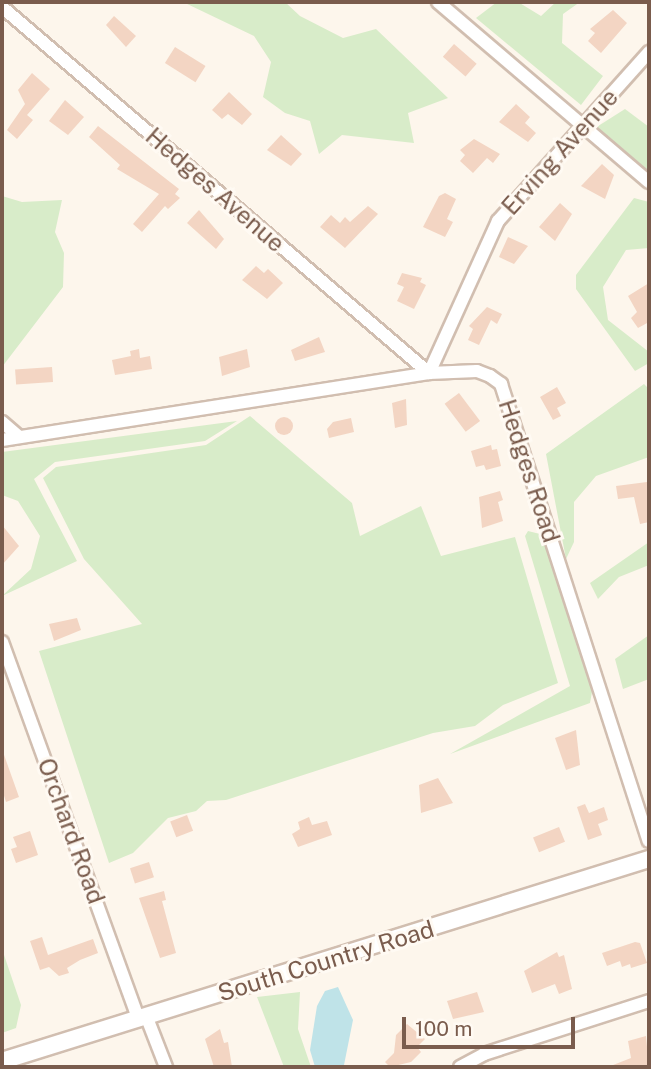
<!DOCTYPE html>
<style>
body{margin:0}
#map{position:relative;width:651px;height:1069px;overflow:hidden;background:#fdf6ec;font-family:"Public Sans",sans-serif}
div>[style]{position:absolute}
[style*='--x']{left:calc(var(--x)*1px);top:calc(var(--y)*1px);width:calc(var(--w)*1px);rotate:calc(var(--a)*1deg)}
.green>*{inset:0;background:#d8ecc9}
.water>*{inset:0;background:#bfe3e8}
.building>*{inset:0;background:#f3d5c3;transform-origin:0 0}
.round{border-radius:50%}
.roads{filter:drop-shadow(2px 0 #d1beb0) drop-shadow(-2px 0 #d1beb0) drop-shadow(0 2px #d1beb0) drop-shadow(0 -2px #d1beb0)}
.minor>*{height:12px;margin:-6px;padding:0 6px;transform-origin:6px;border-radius:6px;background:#fff}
.secondary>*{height:16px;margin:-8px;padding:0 8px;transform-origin:8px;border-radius:8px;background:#fff}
span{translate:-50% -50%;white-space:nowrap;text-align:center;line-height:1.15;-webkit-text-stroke:6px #fffaf3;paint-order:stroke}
.street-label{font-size:24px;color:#7a5c4d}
.frame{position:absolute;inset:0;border:4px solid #7a5c4d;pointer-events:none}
.scale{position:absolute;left:402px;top:1017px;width:173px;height:32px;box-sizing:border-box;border:4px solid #7a5c4d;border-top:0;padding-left:9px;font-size:21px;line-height:24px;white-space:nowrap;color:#7a5c4d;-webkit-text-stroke:5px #fffaf3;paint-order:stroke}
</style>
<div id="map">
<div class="green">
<i style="clip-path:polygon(183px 2px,285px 2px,300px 16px,343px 38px,376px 29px,448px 98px,408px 113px,414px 143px,342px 135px,319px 154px,310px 121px,285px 113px,263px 97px,271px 62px,254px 36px)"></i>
<i style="clip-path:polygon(497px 2px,518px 2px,541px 16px,556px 2px,580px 2px,563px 14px,562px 43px,603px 76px,581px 105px,476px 18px)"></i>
<i style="clip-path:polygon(625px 109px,649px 127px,649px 176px,595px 128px)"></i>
<i style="clip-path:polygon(2px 196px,22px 202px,62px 200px,55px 232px,64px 253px,63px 287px,2px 367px)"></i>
<i style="clip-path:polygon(634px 198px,649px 202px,649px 248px,626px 250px,603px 287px,608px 320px,649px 352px,649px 363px,635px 371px,576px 289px,576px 275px)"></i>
<i style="clip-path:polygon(644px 384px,649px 389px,649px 457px,596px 476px,574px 502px,574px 542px,566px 559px,546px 454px)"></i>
<i style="clip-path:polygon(250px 416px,352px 503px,360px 536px,421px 506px,441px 556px,515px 537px,558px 683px,503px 705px,475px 726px,433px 733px,226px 800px,207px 801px,196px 811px,168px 818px,133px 853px,109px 863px,39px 651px,142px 624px,84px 559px,43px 478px,56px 467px,206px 445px)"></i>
<i style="clip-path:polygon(237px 421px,205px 441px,55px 462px,34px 479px,77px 561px,2px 596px,31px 569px,40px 536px,18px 501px,2px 495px,2px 452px)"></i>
<i style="clip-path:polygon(528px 531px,540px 534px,550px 553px,592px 692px,590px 703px,450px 754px,570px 686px,525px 536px)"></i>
<i style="clip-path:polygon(649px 542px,649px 565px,619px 577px,598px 599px,590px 583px)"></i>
<i style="clip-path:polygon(649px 635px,649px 679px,623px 689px,615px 659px)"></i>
<i style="clip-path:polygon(2px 949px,21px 1005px,16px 1028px,2px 1033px)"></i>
<i style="clip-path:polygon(300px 992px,298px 1029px,311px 1067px,284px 1067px,257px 997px)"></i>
</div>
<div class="water">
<i style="clip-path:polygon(338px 987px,353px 1020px,344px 1065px,315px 1067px,310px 1050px,317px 1006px,325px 991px)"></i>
</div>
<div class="building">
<i style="clip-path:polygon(613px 10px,627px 23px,601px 53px,588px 41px,595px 33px,590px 29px)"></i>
<i style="clip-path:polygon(114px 16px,136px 36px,126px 47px,106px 25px)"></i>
<i style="left:454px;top:44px;width:30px;height:17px;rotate:41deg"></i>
<i style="left:175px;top:47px;width:36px;height:19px;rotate:32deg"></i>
<i style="clip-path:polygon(32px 73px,50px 89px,27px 115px,33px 120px,17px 139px,7px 130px,25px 104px,18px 90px)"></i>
<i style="clip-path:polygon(229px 92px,252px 114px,242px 125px,228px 114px,222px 119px,212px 110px)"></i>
<i style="clip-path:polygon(65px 100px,84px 117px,68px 135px,49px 121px)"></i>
<i style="clip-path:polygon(516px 104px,530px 117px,525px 123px,536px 133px,528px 142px,499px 122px)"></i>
<i style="clip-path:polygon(98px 126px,179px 189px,175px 194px,180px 198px,168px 209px,165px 206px,142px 232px,133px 224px,159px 194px,117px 169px,120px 165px,89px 137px)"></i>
<i style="clip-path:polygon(281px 135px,302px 154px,291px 166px,267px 150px)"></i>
<i style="clip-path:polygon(474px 139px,500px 154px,493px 163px,487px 158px,473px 173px,460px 161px,465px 155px,460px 150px)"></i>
<i style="clip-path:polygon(602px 164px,614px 175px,605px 199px,581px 186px)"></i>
<i style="clip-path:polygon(445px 193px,456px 199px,447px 219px,453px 222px,445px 237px,423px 227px,439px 196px)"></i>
<i style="clip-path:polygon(560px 203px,572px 214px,555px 241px,539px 227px)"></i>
<i style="clip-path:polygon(368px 206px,378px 214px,345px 248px,320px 227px,331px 215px,340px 223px,345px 217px,350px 222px)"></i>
<i style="clip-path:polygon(199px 210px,224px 239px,216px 249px,187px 223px)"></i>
<i style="clip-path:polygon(508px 237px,528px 246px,514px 264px,499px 257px)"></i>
<i style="clip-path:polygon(256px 266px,264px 273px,268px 269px,283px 283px,267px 299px,242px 280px)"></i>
<i style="clip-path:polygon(402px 273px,422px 278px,420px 282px,426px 285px,414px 309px,397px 301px,404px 287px,397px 284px)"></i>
<i style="clip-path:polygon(649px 283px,649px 322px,638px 328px,631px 318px,637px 312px,628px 296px)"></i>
<i style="clip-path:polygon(487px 307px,502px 314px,497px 324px,491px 320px,479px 345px,468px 340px,473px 329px,469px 326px)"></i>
<i style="clip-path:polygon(319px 337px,325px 352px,295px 361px,291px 350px)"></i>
<i style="clip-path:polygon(139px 349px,140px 358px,150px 356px,152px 369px,115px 375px,112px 360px,131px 356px,130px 351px)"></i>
<i style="clip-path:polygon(247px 349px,250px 367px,222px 376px,219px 357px)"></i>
<i style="left:52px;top:367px;width:15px;height:37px;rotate:86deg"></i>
<i style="clip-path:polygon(557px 387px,566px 403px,557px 408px,561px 416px,553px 420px,540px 397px)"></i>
<i style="left:459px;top:393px;width:35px;height:18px;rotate:53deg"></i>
<i style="clip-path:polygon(406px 399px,407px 425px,395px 428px,392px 403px)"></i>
<i class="round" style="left:275px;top:417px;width:18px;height:18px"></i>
<i style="clip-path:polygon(351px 418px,354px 432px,329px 438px,327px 429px,333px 422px)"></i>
<i style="clip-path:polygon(491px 445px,492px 450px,497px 449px,501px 466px,486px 470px,484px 465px,476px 467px,471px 451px)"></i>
<i style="clip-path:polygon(647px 482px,649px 522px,640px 524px,634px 497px,618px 499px,616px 486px)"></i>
<i style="clip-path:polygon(500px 491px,503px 500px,498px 502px,503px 521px,482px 528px,479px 497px)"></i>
<i style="clip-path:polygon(2px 525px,19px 546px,2px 565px)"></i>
<i style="clip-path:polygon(77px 618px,81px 630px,54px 641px,49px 624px)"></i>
<i style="clip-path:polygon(576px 730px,580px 765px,566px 770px,555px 738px)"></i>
<i style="clip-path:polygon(3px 752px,19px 797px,6px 802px,2px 789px)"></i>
<i style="clip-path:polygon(438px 778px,453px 803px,421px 813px,419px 785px)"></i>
<i style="clip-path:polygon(585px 804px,589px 813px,604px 807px,608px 820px,598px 824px,602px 835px,588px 840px,577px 807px)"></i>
<i style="left:187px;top:815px;width:17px;height:18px;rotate:69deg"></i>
<i style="clip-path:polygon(309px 817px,312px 825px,327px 821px,332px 835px,298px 847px,292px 834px,300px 829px,298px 822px)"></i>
<i style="left:559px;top:827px;width:16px;height:28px;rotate:68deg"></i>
<i style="clip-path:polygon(30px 831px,38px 855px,16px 863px,11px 849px,17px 847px,13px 837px)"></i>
<i style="left:149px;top:862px;width:16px;height:20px;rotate:72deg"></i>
<i style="clip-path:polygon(164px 891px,166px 900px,162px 901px,176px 953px,160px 958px,139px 898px)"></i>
<i style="clip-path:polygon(42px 937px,48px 955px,93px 939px,98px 953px,80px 960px,67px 968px,69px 973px,59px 976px,49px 967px,40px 970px,30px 941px)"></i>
<i style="clip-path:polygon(635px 942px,640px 943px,647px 963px,631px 968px,630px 964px,622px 967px,620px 961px,607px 966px,602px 953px)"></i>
<i style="clip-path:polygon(557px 952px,559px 957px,564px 955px,572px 989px,559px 994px,555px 984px,532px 993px,524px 971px)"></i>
<i style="clip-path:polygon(477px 992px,484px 1012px,453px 1019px,447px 1001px)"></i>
<i style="clip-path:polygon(407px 1024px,425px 1039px,417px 1047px,421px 1052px,411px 1062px,390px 1067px,385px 1062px,394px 1053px,396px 1035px)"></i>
<i style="clip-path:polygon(220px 1029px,224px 1043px,228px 1042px,232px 1067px,214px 1067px,205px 1039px)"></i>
<i style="clip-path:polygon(646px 1036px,649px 1067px,608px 1067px,631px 1058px,628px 1041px)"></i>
</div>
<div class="roads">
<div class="minor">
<i style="--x:438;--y:2;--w:277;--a:40.5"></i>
<i style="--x:2;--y:7;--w:562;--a:40.6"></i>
<i style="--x:429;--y:373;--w:167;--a:-65.6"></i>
<i style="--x:498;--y:221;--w:227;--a:-48.2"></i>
<i style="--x:2;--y:422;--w:23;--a:41"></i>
<i style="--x:2;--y:440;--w:432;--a:-8.9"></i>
<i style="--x:429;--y:373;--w:48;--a:-2.4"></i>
<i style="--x:477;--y:371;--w:14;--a:21"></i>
<i style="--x:490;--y:376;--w:14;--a:36"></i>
<i style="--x:501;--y:384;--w:480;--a:72.1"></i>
<i style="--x:2;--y:642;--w:402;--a:70.1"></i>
<i style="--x:147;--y:1018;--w:53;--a:68.8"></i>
<i style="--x:460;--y:1067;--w:27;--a:-28"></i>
<i style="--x:484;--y:1054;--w:173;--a:-17.8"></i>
</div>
<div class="secondary">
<i style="--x:2;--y:1061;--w:678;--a:-17.34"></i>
</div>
</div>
<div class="street-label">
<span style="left:560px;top:152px;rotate:-48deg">Erving Avenue</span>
<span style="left:215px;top:190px;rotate:41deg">Hedges Avenue</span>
<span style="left:529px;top:471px;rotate:72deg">Hedges Road</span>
<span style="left:71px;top:831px;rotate:70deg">Orchard Road</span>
<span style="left:326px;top:961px;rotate:-17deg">South Country Road</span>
</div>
<div class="frame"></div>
<div class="scale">100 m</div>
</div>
